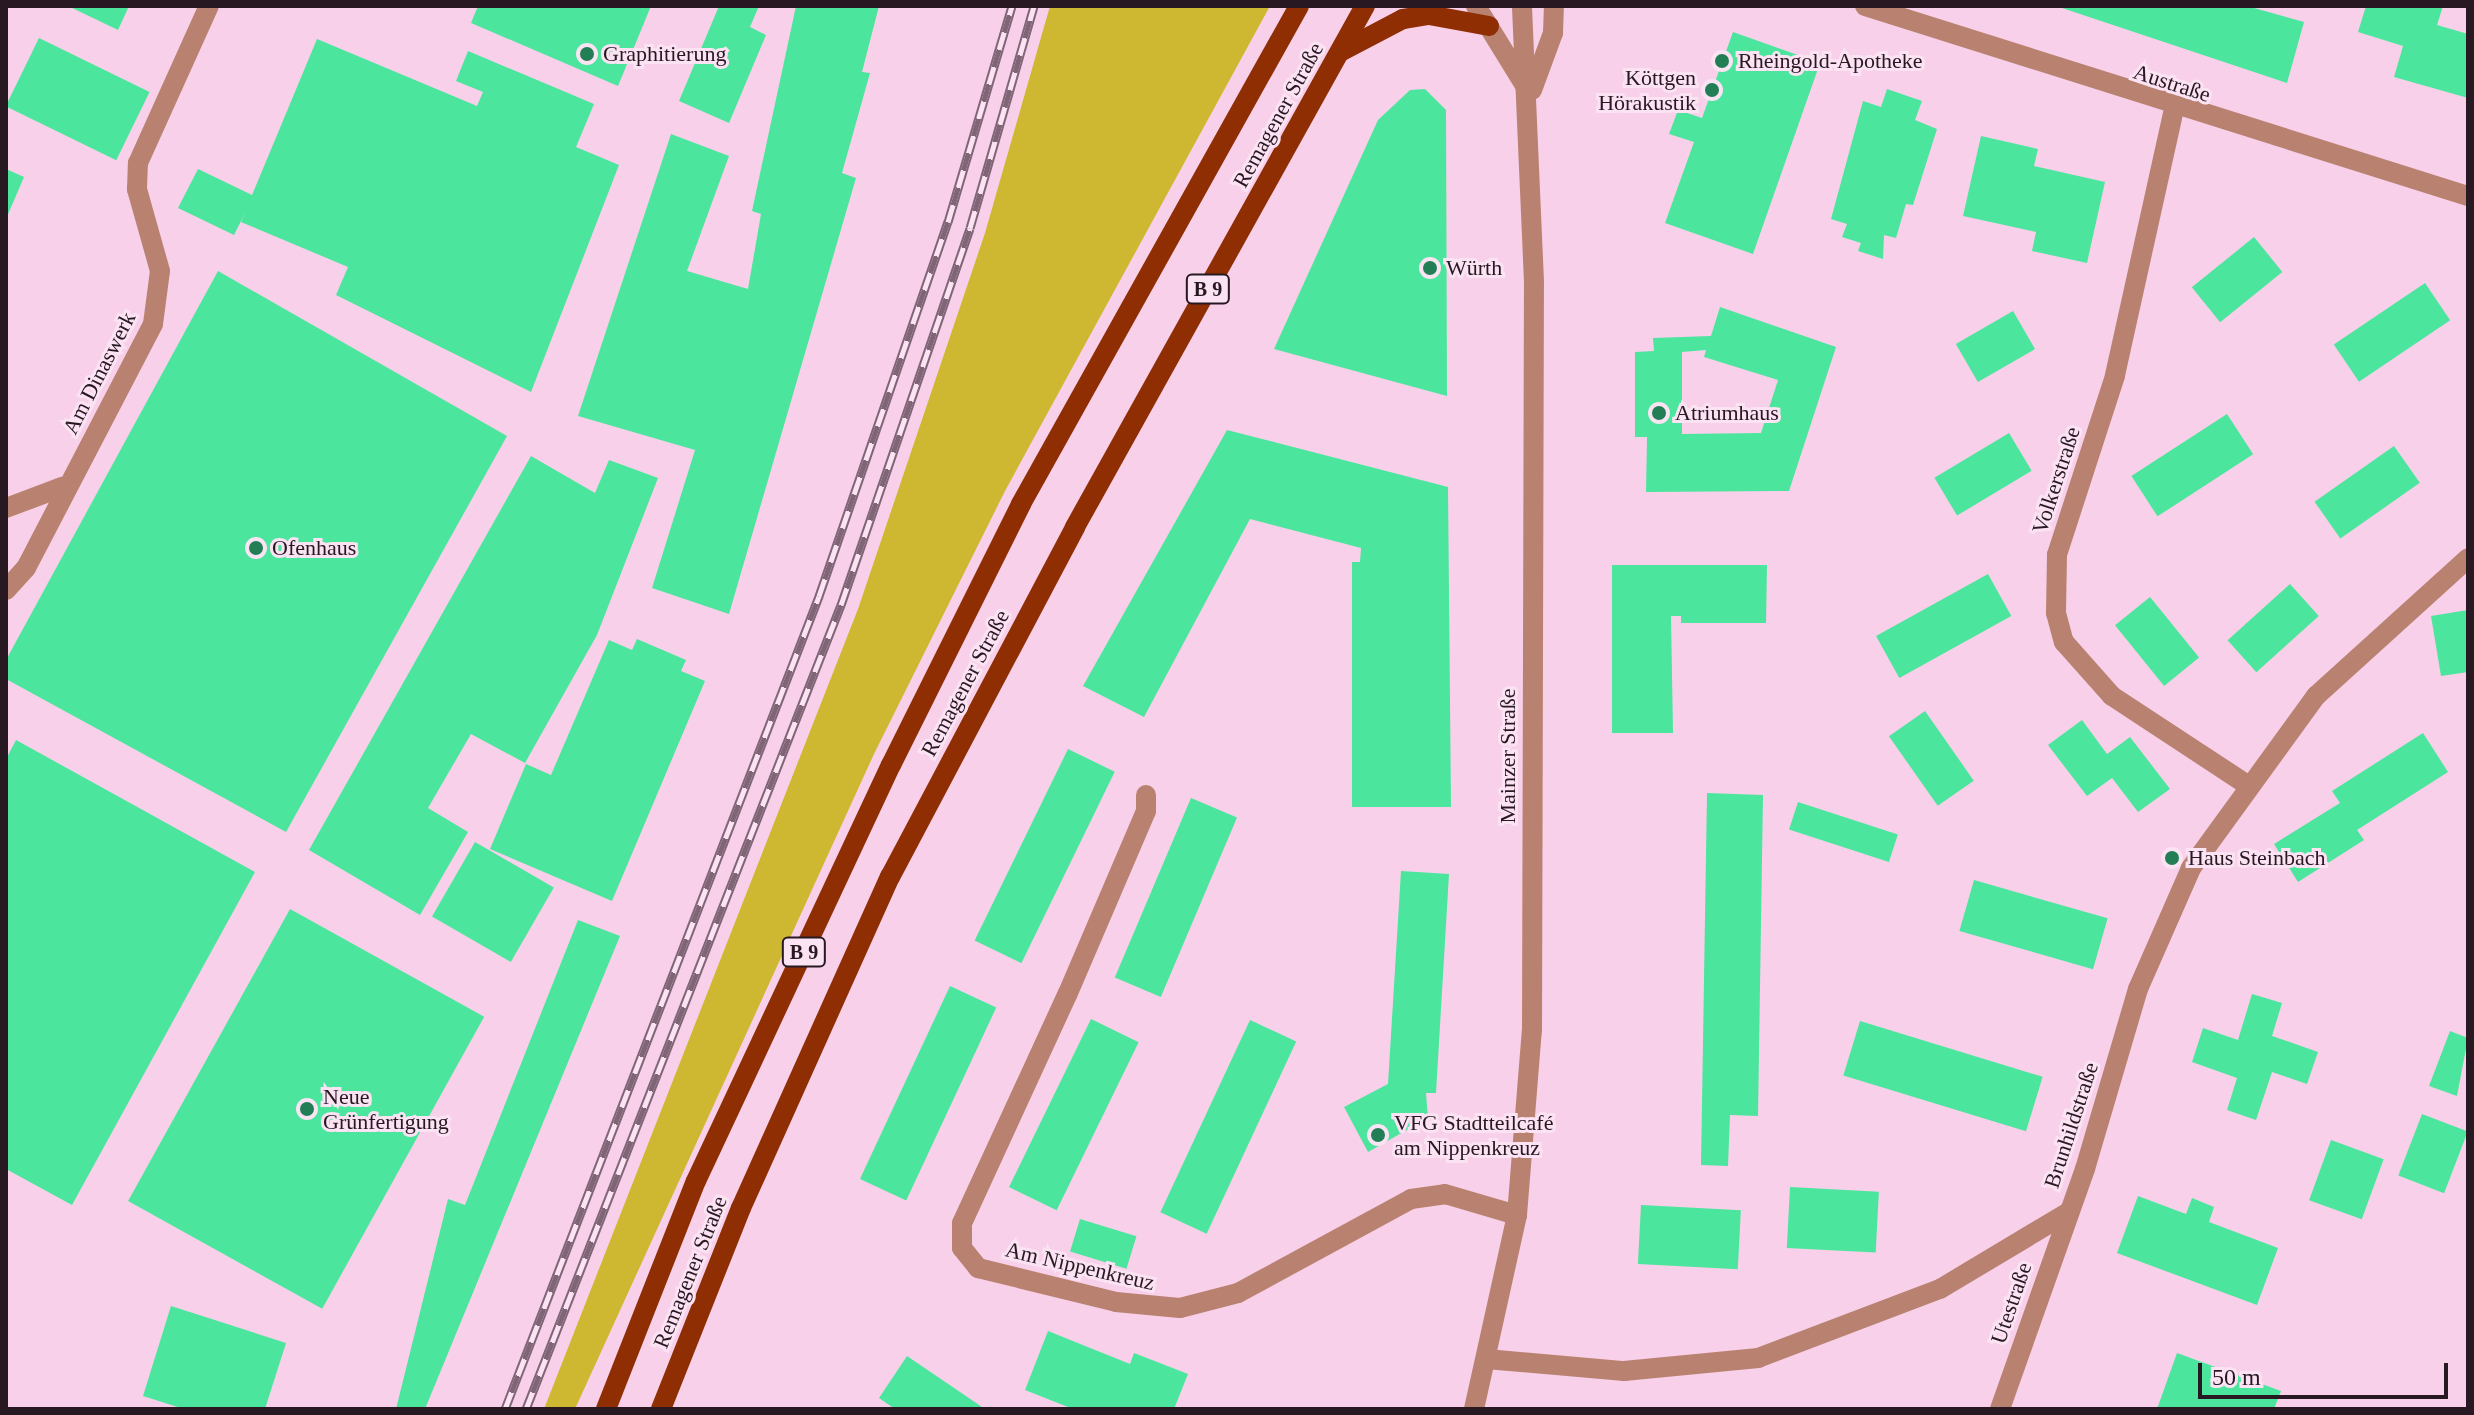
<!DOCTYPE html>
<meta charset="utf-8">
<style>
body{margin:0}
#map{position:relative;width:2474px;height:1415px;overflow:hidden;background:#f8d0ea;font-family:"Times New Roman",serif}
div>[style]{position:absolute}
[style*='--x']{left:calc(var(--x)*1px);top:calc(var(--y)*1px);width:calc(var(--w)*1px);rotate:calc(var(--a)*1deg)}
.green>*{inset:0;background:#cfb831}
.building>*{inset:0;background:#4be59e;transform-origin:0 0}
.minor>*{height:20px;margin:-10px;padding:0 10px;transform-origin:10px;border-radius:10px;background:#b98270}
.major>*{height:20px;margin:-10px;padding:0 10px;transform-origin:10px;border-radius:10px;background:#8f2e03}
.rail>*{height:9px;margin-top:-4.5px;transform-origin:0;background:repeating-linear-gradient(90deg,#fbe3f3 0 18px,#7f6576 0 36px);box-sizing:border-box;border-block:2px solid #7f6576}
.dots>*{width:22px;height:22px;translate:-50% -50%;box-sizing:border-box;border:4px solid #fbe3f3;border-radius:50%}
span{translate:-50% -50%;white-space:nowrap;text-align:center;line-height:1.15;-webkit-text-stroke:6px #fbe3f3;paint-order:stroke}
.shield-label span{padding:2px 6px;background:#fbe3f3;border:2px solid;border-radius:6px;-webkit-text-stroke-width:0}
.shield-label{font-size:20px;color:#271822;font-weight:700}
.poi-label{font-size:22px;color:#271822}
.left{translate:0 -50%;text-align:left}
.right{translate:-100% -50%;text-align:right}
.street-label{font-size:22px;color:#271822}
.frame{position:absolute;inset:0;border:8px solid #271822;pointer-events:none}
.scale{position:absolute;left:2198px;top:1363px;width:250px;height:36px;box-sizing:border-box;border:4px solid #271822;border-top:0;padding-left:10px;font-size:24px;line-height:28px;white-space:nowrap;color:#271822;-webkit-text-stroke:6px #fbe3f3;paint-order:stroke}
</style>
<div id="map">
<div class="green">
<i style="clip-path:polygon(1050px 6px,1270px 6px,1005px 491px,874px 754px,575px 1409px,544px 1409px,858px 609px,985px 233px)"></i>
</div>
<div class="building">
<i style="clip-path:polygon(68px 6px,129px 6px,118px 30px)"></i>
<i style="clip-path:polygon(478px 6px,651px 6px,618px 86px,471px 23px)"></i>
<i style="clip-path:polygon(719px 6px,759px 6px,750px 27px,766px 35px,729px 123px,679px 101px)"></i>
<i style="clip-path:polygon(796px 6px,879px 6px,862px 72px,870px 73px,842px 173px,856px 178px,729px 614px,652px 588px,695px 450px,578px 416px,671px 134px,729px 156px,687px 271px,748px 289px,761px 214px,752px 211px)"></i>
<i style="clip-path:polygon(2056px 6px,2247px 6px,2304px 22px,2287px 83px)"></i>
<i style="clip-path:polygon(2366px 6px,2443px 6px,2437px 25px,2468px 34px,2468px 98px,2394px 77px,2403px 46px,2358px 32px)"></i>
<i style="clip-path:polygon(1733px 32px,1820px 63px,1753px 254px,1665px 223px,1694px 142px,1669px 134px,1678px 110px,1702px 118px)"></i>
<i style="left:39px;top:38px;width:123px;height:76px;rotate:26deg"></i>
<i style="clip-path:polygon(317px 39px,477px 106px,483px 92px,456px 81px,468px 51px,594px 104px,576px 147px,619px 165px,531px 392px,336px 295px,348px 267px,241px 222px,246px 211px,234px 235px,178px 208px,198px 169px,252px 195px)"></i>
<i style="clip-path:polygon(1425px 89px,1446px 110px,1447px 396px,1274px 349px,1378px 120px,1410px 90px)"></i>
<i style="clip-path:polygon(1887px 89px,1922px 101px,1915px 120px,1937px 129px,1913px 205px,1906px 204px,1896px 238px,1884px 235px,1883px 259px,1858px 251px,1861px 243px,1842px 237px,1847px 224px,1831px 219px,1863px 101px,1881px 107px)"></i>
<i style="clip-path:polygon(1981px 136px,2038px 149px,2034px 166px,2105px 182px,2087px 263px,2032px 251px,2036px 232px,1963px 216px)"></i>
<i style="clip-path:polygon(6px 169px,24px 177px,6px 219px)"></i>
<i style="left:2254px;top:237px;width:45px;height:80px;rotate:51deg"></i>
<i style="clip-path:polygon(218px 271px,507px 436px,286px 832px,6px 679px,6px 660px)"></i>
<i style="left:2425px;top:283px;width:45px;height:110px;rotate:56deg"></i>
<i style="clip-path:polygon(evenodd,1720px 307px,1836px 347px,1789px 491px,1646px 492px,1647px 437px,1635px 437px,1635px 352px,1654px 351px,1653px 338px,1711px 336px,1720px 307px,1706px 350px,1704px 357px,1778px 380px,1761px 433px,1682px 434px,1682px 352px,1706px 350px)"></i>
<i style="left:2013px;top:311px;width:44px;height:66px;rotate:60deg"></i>
<i style="left:2227px;top:414px;width:48px;height:114px;rotate:57deg"></i>
<i style="clip-path:polygon(1227px 430px,1448px 487px,1451px 807px,1352px 807px,1352px 562px,1360px 562px,1361px 548px,1250px 519px,1144px 717px,1083px 686px)"></i>
<i style="left:2009px;top:433px;width:44px;height:87px;rotate:59deg"></i>
<i style="left:2394px;top:446px;width:45px;height:97px;rotate:55deg"></i>
<i style="clip-path:polygon(531px 456px,595px 493px,609px 460px,658px 478px,597px 635px,525px 763px,471px 734px,428px 808px,468px 832px,420px 915px,309px 850px)"></i>
<i style="clip-path:polygon(1612px 565px,1767px 565px,1766px 623px,1681px 623px,1681px 616px,1671px 616px,1673px 733px,1612px 733px)"></i>
<i style="left:1988px;top:574px;width:48px;height:128px;rotate:61deg"></i>
<i style="left:2290px;top:584px;width:43px;height:84px;rotate:48deg"></i>
<i style="left:2150px;top:597px;width:78px;height:45px;rotate:51deg"></i>
<i style="clip-path:polygon(2468px 610px,2468px 672px,2441px 676px,2431px 616px)"></i>
<i style="clip-path:polygon(637px 639px,686px 660px,681px 671px,705px 681px,612px 901px,490px 849px,526px 764px,551px 775px,609px 640px,632px 650px)"></i>
<i style="left:1925px;top:711px;width:85px;height:44px;rotate:55deg"></i>
<i style="clip-path:polygon(2082px 720px,2107px 754px,2130px 737px,2170px 789px,2138px 812px,2112px 778px,2087px 796px,2048px 745px)"></i>
<i style="clip-path:polygon(2423px 733px,2448px 772px,2357px 830px,2364px 840px,2298px 882px,2274px 844px,2340px 803px,2332px 791px)"></i>
<i style="clip-path:polygon(16px 740px,255px 872px,72px 1205px,6px 1169px,6px 759px)"></i>
<i style="left:1068px;top:749px;width:52px;height:213px;rotate:26deg"></i>
<i style="clip-path:polygon(1707px 793px,1763px 795px,1758px 1116px,1730px 1115px,1728px 1166px,1701px 1165px)"></i>
<i style="left:1191px;top:798px;width:50px;height:195px;rotate:23deg"></i>
<i style="left:1798px;top:802px;width:105px;height:29px;rotate:18deg"></i>
<i style="left:475px;top:842px;width:91px;height:86px;rotate:30deg"></i>
<i style="clip-path:polygon(1401px 871px,1449px 874px,1436px 1093px,1426px 1093px,1428px 1118px,1368px 1152px,1344px 1107px,1388px 1084px)"></i>
<i style="left:1974px;top:880px;width:139px;height:53px;rotate:16deg"></i>
<i style="left:290px;top:909px;width:222px;height:334px;rotate:29deg"></i>
<i style="clip-path:polygon(578px 920px,620px 936px,425px 1409px,396px 1409px,448px 1199px,465px 1205px)"></i>
<i style="left:950px;top:986px;width:51px;height:213px;rotate:25deg"></i>
<i style="clip-path:polygon(2252px 994px,2282px 1003px,2272px 1036px,2318px 1052px,2307px 1084px,2272px 1072px,2256px 1120px,2227px 1110px,2237px 1078px,2192px 1062px,2203px 1028px,2238px 1040px)"></i>
<i style="left:1091px;top:1019px;width:53px;height:187px;rotate:26deg"></i>
<i style="left:1250px;top:1020px;width:51px;height:212px;rotate:25deg"></i>
<i style="left:1860px;top:1021px;width:191px;height:57px;rotate:17deg"></i>
<i style="clip-path:polygon(2450px 1031px,2468px 1038px,2457px 1096px,2429px 1086px)"></i>
<i style="left:2422px;top:1114px;width:49px;height:66px;rotate:21deg"></i>
<i style="left:2331px;top:1140px;width:56px;height:64px;rotate:20deg"></i>
<i style="left:1790px;top:1187px;width:89px;height:61px;rotate:3deg"></i>
<i style="clip-path:polygon(2138px 1196px,2186px 1214px,2192px 1198px,2214px 1207px,2209px 1222px,2278px 1248px,2257px 1305px,2117px 1253px)"></i>
<i style="left:1641px;top:1205px;width:100px;height:59px;rotate:3deg"></i>
<i style="left:1080px;top:1219px;width:59px;height:34px;rotate:17deg"></i>
<i style="clip-path:polygon(171px 1306px,286px 1343px,265px 1409px,184px 1409px,143px 1396px)"></i>
<i style="clip-path:polygon(1048px 1331px,1130px 1364px,1134px 1353px,1188px 1374px,1174px 1409px,1073px 1409px,1025px 1390px)"></i>
<i style="clip-path:polygon(2177px 1353px,2281px 1391px,2274px 1409px,2157px 1409px)"></i>
<i style="clip-path:polygon(907px 1356px,985px 1409px,895px 1409px,879px 1398px)"></i>
</div>
<div class="minor">
<i style="--x:1476;--y:6;--w:97;--a:58.4"></i>
<i style="--x:1865;--y:6;--w:632;--a:17.49"></i>
<i style="--x:1532;--y:90;--w:61;--a:-69.8"></i>
<i style="--x:1553;--y:33;--w:27;--a:-88"></i>
<i style="--x:2174;--y:109;--w:273;--a:102.5"></i>
<i style="--x:2115;--y:376;--w:188;--a:108"></i>
<i style="--x:2057;--y:555;--w:58;--a:91"></i>
<i style="--x:2056;--y:613;--w:30;--a:75"></i>
<i style="--x:2064;--y:642;--w:72;--a:48.4"></i>
<i style="--x:2112;--y:696;--w:160;--a:33.3"></i>
<i style="--x:6;--y:508;--w:60;--a:-20.6"></i>
<i style="--x:6;--y:590;--w:30;--a:-48"></i>
<i style="--x:26;--y:568;--w:275;--a:-62.5"></i>
<i style="--x:153;--y:324;--w:53;--a:-82.5"></i>
<i style="--x:160;--y:271;--w:85;--a:-105.7"></i>
<i style="--x:137;--y:189;--w:26;--a:-88"></i>
<i style="--x:138;--y:163;--w:172;--a:-65.7"></i>
<i style="--x:1146;--y:795;--w:16;--a:90"></i>
<i style="--x:1146;--y:811;--w:200;--a:113.2"></i>
<i style="--x:1067;--y:995;--w:251;--a:114.7"></i>
<i style="--x:962;--y:1223;--w:25;--a:90"></i>
<i style="--x:962;--y:1248;--w:26;--a:51"></i>
<i style="--x:978;--y:1268;--w:142;--a:13.8"></i>
<i style="--x:1116;--y:1302;--w:64;--a:5.4"></i>
<i style="--x:1180;--y:1308;--w:60;--a:-14.5"></i>
<i style="--x:1238;--y:1293;--w:197;--a:-28.5"></i>
<i style="--x:1411;--y:1199;--w:34;--a:-8"></i>
<i style="--x:1445;--y:1194;--w:75;--a:16.3"></i>
<i style="--x:1486;--y:1359;--w:139;--a:5"></i>
<i style="--x:1624;--y:1371;--w:135;--a:-5.5"></i>
<i style="--x:1758;--y:1358;--w:195;--a:-20.8"></i>
<i style="--x:1940;--y:1289;--w:148;--a:-30.9"></i>
<i style="--x:1474;--y:1409;--w:199;--a:-77.5"></i>
<i style="--x:1517;--y:1215;--w:186;--a:-85.4"></i>
<i style="--x:1532;--y:1030;--w:748;--a:-89.85"></i>
<i style="--x:1534;--y:282;--w:276;--a:-92.5"></i>
<i style="--x:2000;--y:1409;--w:255;--a:-70.5"></i>
<i style="--x:2085;--y:1169;--w:188;--a:-73.6"></i>
<i style="--x:2138;--y:989;--w:132;--a:-66.3"></i>
<i style="--x:2191;--y:868;--w:213;--a:-54"></i>
<i style="--x:2316;--y:696;--w:205;--a:-42.2"></i>
</div>
<div class="major">
<i style="--x:1342;--y:51;--w:69;--a:-27.7"></i>
<i style="--x:1403;--y:19;--w:26;--a:-9"></i>
<i style="--x:1429;--y:15;--w:61;--a:10.4"></i>
<i style="--x:606;--y:1409;--w:245;--a:-68.5"></i>
<i style="--x:696;--y:1181;--w:459;--a:-64.9"></i>
<i style="--x:891;--y:765;--w:292;--a:-63.5"></i>
<i style="--x:1021;--y:504;--w:570;--a:-60.83"></i>
<i style="--x:661;--y:1409;--w:216;--a:-68.3"></i>
<i style="--x:741;--y:1208;--w:363;--a:-65.8"></i>
<i style="--x:890;--y:877;--w:396;--a:-62.1"></i>
<i style="--x:1075;--y:527;--w:596;--a:-60.9"></i>
</div>
<div class="rail">
<i style="--x:505;--y:1409;--w:872;--a:-68.88"></i>
<i style="--x:819;--y:596;--w:396;--a:-71"></i>
<i style="--x:948;--y:222;--w:225;--a:-73.5"></i>
<i style="--x:526;--y:1409;--w:864;--a:-68.61"></i>
<i style="--x:841;--y:605;--w:398;--a:-71.1"></i>
<i style="--x:970;--y:228;--w:231;--a:-73.9"></i>
</div>
<div class="dots">
<i style="left:587px;top:54px;background:#227e54"></i>
<i style="left:1722px;top:61px;background:#227e54"></i>
<i style="left:1712px;top:90px;background:#227e54"></i>
<i style="left:1430px;top:268px;background:#227e54"></i>
<i style="left:1659px;top:413px;background:#227e54"></i>
<i style="left:256px;top:548px;background:#227e54"></i>
<i style="left:2172px;top:858px;background:#227e54"></i>
<i style="left:307px;top:1109px;background:#227e54"></i>
<i style="left:1378px;top:1135px;background:#227e54"></i>
</div>
<div class="shield-label">
<span style="left:1208px;top:289px">B 9</span>
<span style="left:804px;top:952px">B 9</span>
</div>
<div class="poi-label">
<span class="left" style="left:603px;top:54px">Graphitierung</span>
<span class="left" style="left:1738px;top:61px">Rheingold-Apotheke</span>
<span class="right" style="left:1696px;top:90px">Köttgen<br>Hörakustik</span>
<span class="left" style="left:1446px;top:268px">Würth</span>
<span class="left" style="left:1675px;top:413px">Atriumhaus</span>
<span class="left" style="left:272px;top:548px">Ofenhaus</span>
<span class="left" style="left:2188px;top:858px">Haus Steinbach</span>
<span class="left" style="left:323px;top:1109px">Neue<br>Grünfertigung</span>
<span class="left" style="left:1394px;top:1135px">VFG Stadtteilcafé<br>am Nippenkreuz</span>
</div>
<div class="street-label">
<span style="left:2172px;top:83px;rotate:18deg">Austraße</span>
<span style="left:1278px;top:115px;rotate:-61deg">Remagener Straße</span>
<span style="left:99px;top:373px;rotate:-63deg">Am Dinaswerk</span>
<span style="left:2056px;top:480px;rotate:-72deg">Volkerstraße</span>
<span style="left:965px;top:683px;rotate:-62deg">Remagener Straße</span>
<span style="left:1508px;top:756px;rotate:-90deg">Mainzer Straße</span>
<span style="left:2071px;top:1125px;rotate:-72deg">Brunhildstraße</span>
<span style="left:1080px;top:1266px;rotate:13deg">Am Nippenkreuz</span>
<span style="left:690px;top:1272px;rotate:-68deg">Remagener Straße</span>
<span style="left:2011px;top:1303px;rotate:-71deg">Utestraße</span>
</div>
<div class="frame"></div>
<div class="scale">50 m</div>
</div>
